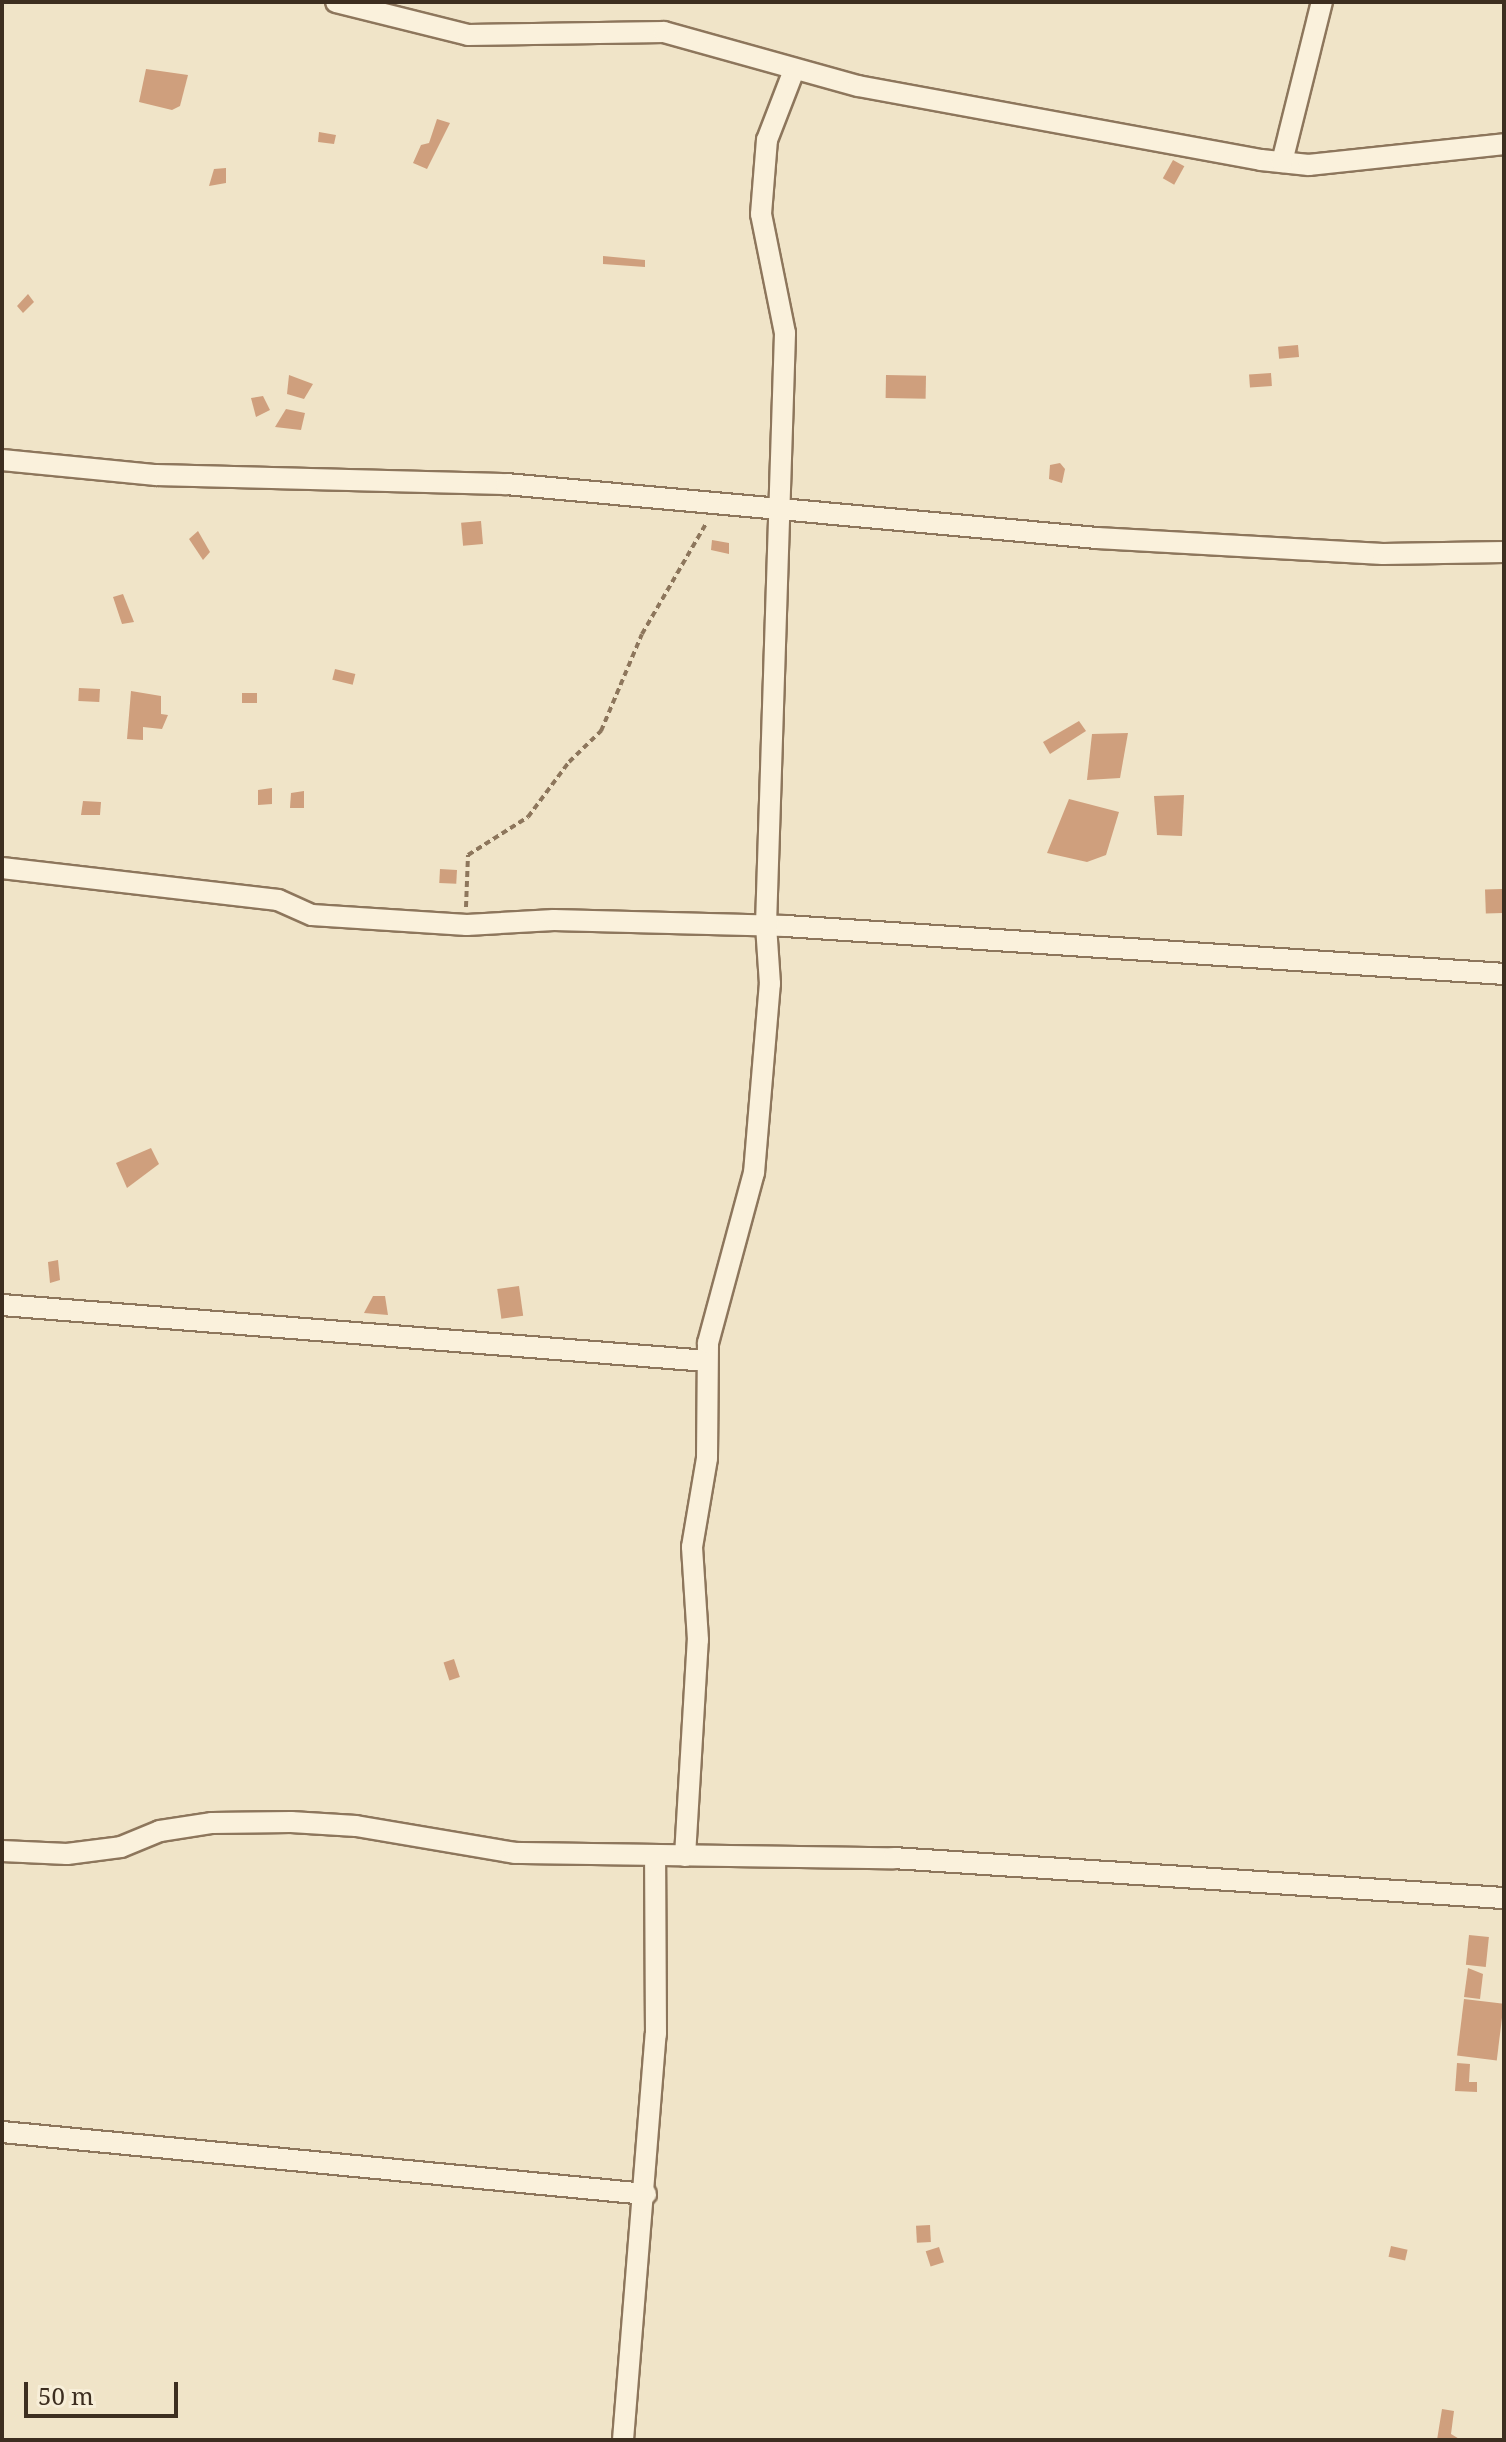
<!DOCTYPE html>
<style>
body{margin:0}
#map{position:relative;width:1506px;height:2442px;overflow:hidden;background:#f0e4c8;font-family:"Noto Serif",serif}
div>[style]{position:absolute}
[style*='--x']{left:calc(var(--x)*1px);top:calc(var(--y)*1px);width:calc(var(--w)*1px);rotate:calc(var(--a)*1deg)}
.building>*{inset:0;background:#cf9f7d;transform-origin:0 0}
.path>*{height:4px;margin-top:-2px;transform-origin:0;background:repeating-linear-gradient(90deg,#8d765c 0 6px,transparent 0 10px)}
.roads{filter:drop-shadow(2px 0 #8d765c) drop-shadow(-2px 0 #8d765c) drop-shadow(0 2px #8d765c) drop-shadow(0 -2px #8d765c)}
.minor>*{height:20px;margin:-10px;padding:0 10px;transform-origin:10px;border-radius:10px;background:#faf1dc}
span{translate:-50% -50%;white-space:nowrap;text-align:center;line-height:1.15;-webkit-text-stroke:6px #f7eed8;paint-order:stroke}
.frame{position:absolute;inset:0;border:4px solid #3d2e20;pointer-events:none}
.scale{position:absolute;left:24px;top:2382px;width:154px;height:36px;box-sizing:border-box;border:4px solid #3d2e20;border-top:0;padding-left:10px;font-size:24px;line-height:28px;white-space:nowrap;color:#3d2e20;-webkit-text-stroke:6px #f7eed8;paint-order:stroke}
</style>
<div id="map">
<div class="building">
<i style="clip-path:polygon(146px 69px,188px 75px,180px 106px,172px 110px,139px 102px)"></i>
<i style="clip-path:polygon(437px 119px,450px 123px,427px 169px,413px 163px,421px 145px,429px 143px)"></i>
<i style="clip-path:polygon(319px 132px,336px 135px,334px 144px,318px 142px)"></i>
<i style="left:1173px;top:160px;width:13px;height:21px;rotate:29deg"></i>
<i style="clip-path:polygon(226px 168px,226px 183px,209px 186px,214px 169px)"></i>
<i style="clip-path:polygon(603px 256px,645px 260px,645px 267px,603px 264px)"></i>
<i style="clip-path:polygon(28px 294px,34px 302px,23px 313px,17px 306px)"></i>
<i style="left:1298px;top:345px;width:12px;height:20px;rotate:85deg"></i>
<i style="left:1271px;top:373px;width:13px;height:22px;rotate:86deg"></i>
<i style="clip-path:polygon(289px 375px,313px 384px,304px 399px,287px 394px)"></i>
<i style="left:886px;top:375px;width:40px;height:23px;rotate:1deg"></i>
<i style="clip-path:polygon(263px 396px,270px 410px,256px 417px,251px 398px)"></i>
<i style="clip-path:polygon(286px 409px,305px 413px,301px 430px,275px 427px)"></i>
<i style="clip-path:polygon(1060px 463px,1065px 469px,1062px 483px,1049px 479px,1050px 465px)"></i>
<i style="left:481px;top:521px;width:23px;height:20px;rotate:85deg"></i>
<i style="clip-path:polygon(198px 531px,210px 552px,203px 560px,189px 539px)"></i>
<i style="clip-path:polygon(712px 540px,729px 543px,729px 554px,711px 550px)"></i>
<i style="clip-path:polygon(123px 594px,134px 622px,122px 624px,113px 597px)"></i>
<i style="left:335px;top:669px;width:21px;height:11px;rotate:14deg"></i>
<i style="left:79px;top:688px;width:21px;height:13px;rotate:3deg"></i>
<i style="clip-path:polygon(131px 691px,161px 696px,161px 714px,168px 715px,162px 729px,143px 727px,143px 740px,127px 739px)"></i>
<i style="left:242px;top:693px;width:15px;height:10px"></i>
<i style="clip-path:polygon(1079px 721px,1086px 731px,1050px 754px,1043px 742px)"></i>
<i style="clip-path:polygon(1128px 733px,1120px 778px,1087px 780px,1092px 734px)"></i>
<i style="clip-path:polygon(272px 788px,272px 804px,258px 805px,258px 790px)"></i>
<i style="clip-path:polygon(304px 791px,304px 808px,290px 808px,291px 793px)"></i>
<i style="clip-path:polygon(1184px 795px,1182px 836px,1157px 835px,1154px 796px)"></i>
<i style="clip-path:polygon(1069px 799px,1119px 812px,1106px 855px,1087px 862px,1047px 853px)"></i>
<i style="clip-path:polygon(83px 801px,101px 802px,100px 815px,81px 815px)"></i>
<i style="left:440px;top:869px;width:17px;height:14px;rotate:3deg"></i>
<i style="left:1502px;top:889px;width:24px;height:17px;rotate:88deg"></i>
<i style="clip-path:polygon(151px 1148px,159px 1164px,127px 1188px,116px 1163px)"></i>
<i style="clip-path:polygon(58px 1260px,60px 1280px,50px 1283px,48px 1262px)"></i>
<i style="left:519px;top:1286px;width:30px;height:22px;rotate:82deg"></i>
<i style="clip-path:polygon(373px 1296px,385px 1296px,388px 1315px,364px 1313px)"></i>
<i style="left:454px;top:1659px;width:19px;height:11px;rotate:72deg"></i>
<i style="left:1469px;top:1935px;width:20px;height:30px;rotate:6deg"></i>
<i style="clip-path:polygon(1468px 1968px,1483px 1974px,1480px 1999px,1464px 1997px)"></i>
<i style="left:1464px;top:1999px;width:40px;height:57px;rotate:7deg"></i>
<i style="clip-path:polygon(1457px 2063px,1470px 2064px,1469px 2082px,1477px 2082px,1477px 2092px,1455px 2091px)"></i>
<i style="left:930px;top:2225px;width:17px;height:14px;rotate:87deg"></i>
<i style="left:1391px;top:2246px;width:17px;height:11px;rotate:13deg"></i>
<i style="left:939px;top:2247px;width:16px;height:14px;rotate:72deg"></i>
<i style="clip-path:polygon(1442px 2409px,1454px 2411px,1451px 2434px,1461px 2440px,1437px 2440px)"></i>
</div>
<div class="path">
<i style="--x:466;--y:907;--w:52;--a:-87.8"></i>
<i style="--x:468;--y:855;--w:71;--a:-32.3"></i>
<i style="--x:528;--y:817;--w:69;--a:-53.3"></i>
<i style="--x:569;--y:762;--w:45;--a:-44.1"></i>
<i style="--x:601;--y:731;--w:105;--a:-67.1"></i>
<i style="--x:642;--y:634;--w:129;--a:-59.9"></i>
</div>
<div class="roads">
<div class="minor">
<i style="--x:336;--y:2;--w:136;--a:14"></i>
<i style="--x:468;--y:35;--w:196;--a:-0.9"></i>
<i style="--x:664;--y:32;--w:201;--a:15.6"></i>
<i style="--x:858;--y:86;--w:410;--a:10.4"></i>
<i style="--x:1261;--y:160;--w:48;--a:5.9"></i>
<i style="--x:1309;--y:165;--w:196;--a:-6.1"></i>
<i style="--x:1282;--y:162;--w:165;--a:-76"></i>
<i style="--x:2;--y:460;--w:155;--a:5.6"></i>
<i style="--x:156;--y:475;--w:350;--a:1.5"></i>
<i style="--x:506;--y:484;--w:593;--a:5.22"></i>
<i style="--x:1097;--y:538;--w:286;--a:3.2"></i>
<i style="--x:1383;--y:554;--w:121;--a:-0.9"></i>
<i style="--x:2;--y:868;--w:278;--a:6.6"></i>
<i style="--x:278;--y:900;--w:37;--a:24"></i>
<i style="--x:312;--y:915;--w:155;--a:3.7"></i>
<i style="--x:467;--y:925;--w:87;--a:-3.3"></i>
<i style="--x:554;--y:920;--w:232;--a:1.5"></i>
<i style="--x:786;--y:926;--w:720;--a:3.82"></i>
<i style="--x:2;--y:1305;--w:707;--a:4.54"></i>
<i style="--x:2;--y:1851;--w:65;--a:2.6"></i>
<i style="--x:67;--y:1854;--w:54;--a:-7.4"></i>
<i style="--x:121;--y:1847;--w:42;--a:-22.3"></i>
<i style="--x:160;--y:1831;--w:53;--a:-8.7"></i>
<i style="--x:212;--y:1823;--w:79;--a:-0.7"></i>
<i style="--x:291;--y:1822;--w:65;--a:3.5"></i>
<i style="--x:356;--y:1826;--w:161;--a:9.6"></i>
<i style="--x:515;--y:1853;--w:378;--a:0.8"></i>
<i style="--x:893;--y:1858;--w:612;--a:3.75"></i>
<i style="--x:685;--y:1856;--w:216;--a:-86.6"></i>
<i style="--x:698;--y:1640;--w:93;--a:-93.7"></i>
<i style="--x:692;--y:1547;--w:90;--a:-80.4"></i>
<i style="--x:707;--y:1458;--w:115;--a:-89.5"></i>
<i style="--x:708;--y:1343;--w:176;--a:-74.9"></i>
<i style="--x:754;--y:1173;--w:190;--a:-85.2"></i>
<i style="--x:770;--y:984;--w:59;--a:-93.9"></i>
<i style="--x:766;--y:925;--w:592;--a:-88.16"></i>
<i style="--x:785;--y:333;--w:121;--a:-101.4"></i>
<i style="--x:761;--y:214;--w:74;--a:-85.4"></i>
<i style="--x:767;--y:140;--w:75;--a:-68.9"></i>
<i style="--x:2;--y:2132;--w:647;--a:5.5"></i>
<i style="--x:623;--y:2440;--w:407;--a:-85.4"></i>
<i style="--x:656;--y:2034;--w:177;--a:-90.3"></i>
</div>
</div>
<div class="frame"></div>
<div class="scale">50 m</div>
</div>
